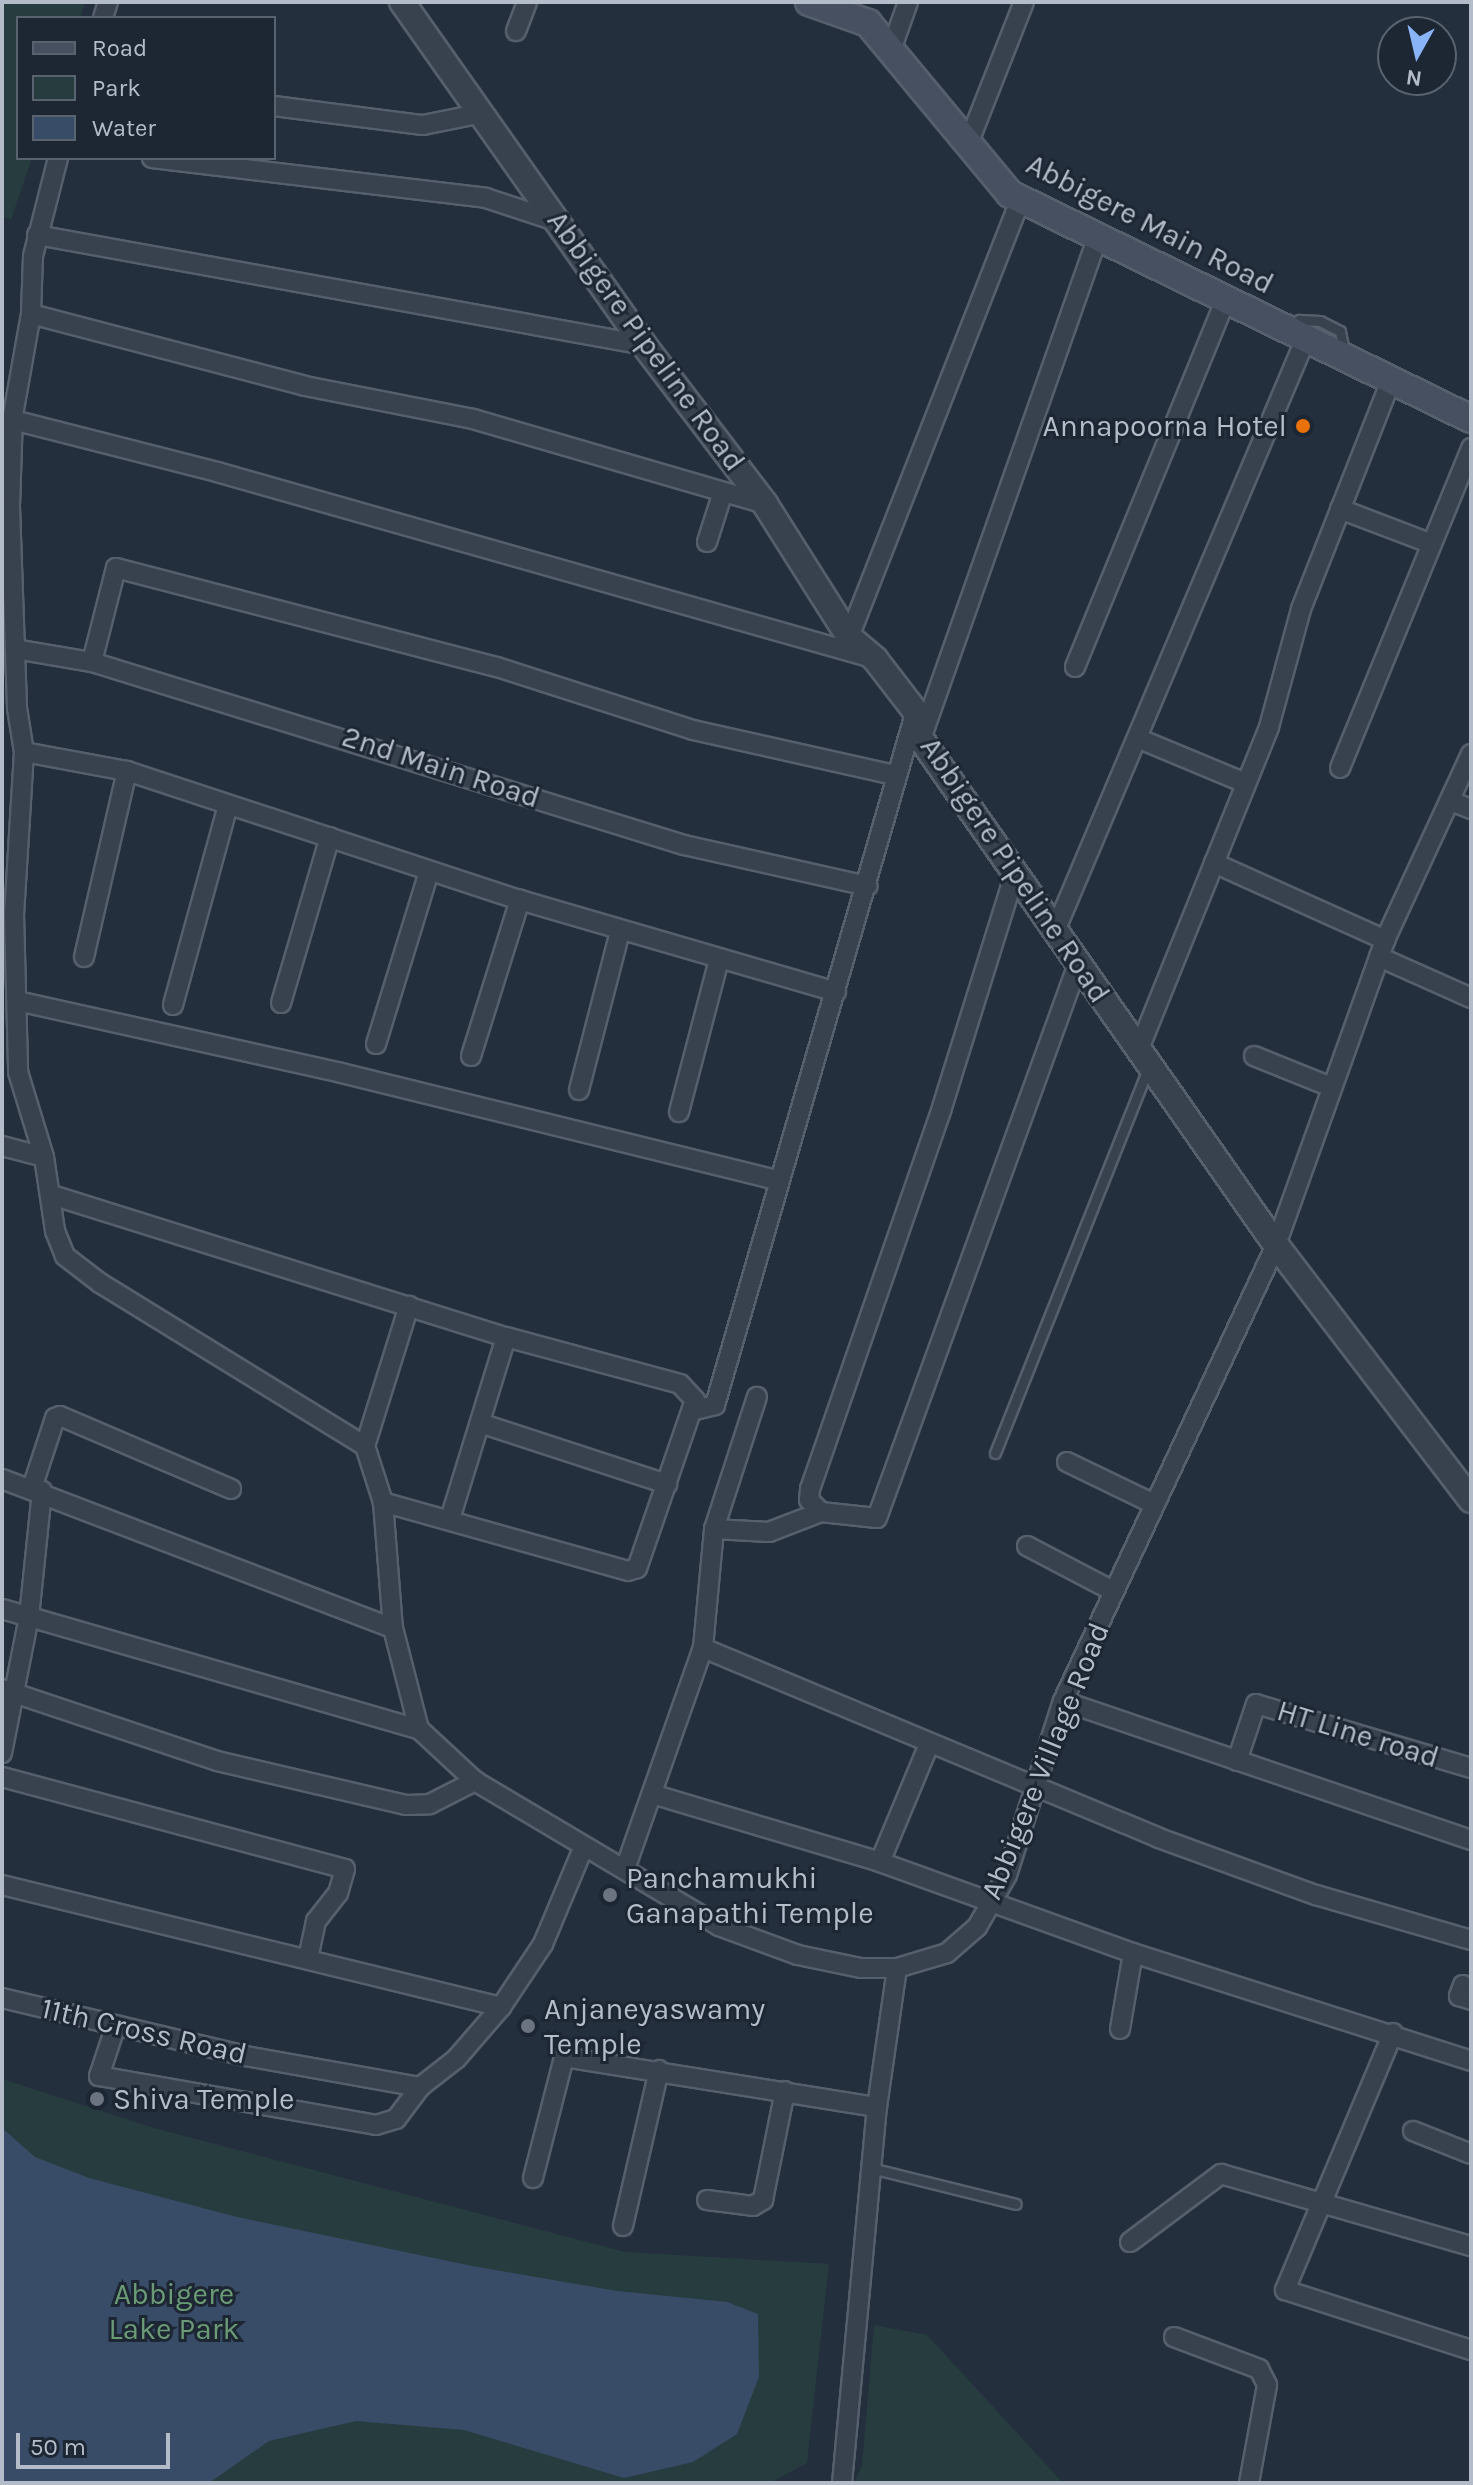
<!DOCTYPE html>
<style>
body{margin:0}
#map{position:relative;width:1473px;height:2485px;overflow:hidden;background:#242f3e;font-family:Karla,sans-serif}
div>[style]{position:absolute}
[style*='--x']{left:calc(var(--x)*1px);top:calc(var(--y)*1px);width:calc(var(--w)*1px);rotate:calc(var(--a)*1deg)}
.green>*{inset:0;background:#263c3f}
.water>*{inset:0;background:#394c67}
.roads{filter:drop-shadow(2px 0 #565f6c) drop-shadow(-2px 0 #565f6c) drop-shadow(0 2px #565f6c) drop-shadow(0 -2px #565f6c)}
.service>*{height:9px;margin:-4.5px;padding:0 4.5px;transform-origin:4.5px;border-radius:4.5px;background:#38414e}
.minor>*{height:18px;margin:-9px;padding:0 9px;transform-origin:9px;border-radius:9px;background:#38414e}
.tertiary>*{height:24px;margin:-12px;padding:0 12px;transform-origin:12px;border-radius:12px;background:#38414e}
.secondary>*{height:26px;margin:-13px;padding:0 13px;transform-origin:13px;border-radius:13px;background:#465061}
.dots>*{width:22px;height:22px;translate:-50% -50%;box-sizing:border-box;border:4px solid #1d2633;border-radius:50%}
span{translate:-50% -50%;white-space:nowrap;text-align:center;line-height:1.15;-webkit-text-stroke:6px #1d2633;paint-order:stroke}
.street-label{font-size:30px;color:#b4bcc9}
.poi-label{font-size:30px;color:#b4bcc9}
.right{translate:-100% -50%;text-align:right}
.left{translate:0 -50%;text-align:left}
.park-label{font-size:30px;color:#6b9a76}
.frame{position:absolute;inset:0;border:4px solid #b4bcc9;pointer-events:none}
.legend{position:absolute;left:16px;top:16px;width:260px;height:144px;box-sizing:border-box;background:#1d2633;border:2px solid #59626f;margin:0;padding:10px 14px;list-style:none;font-size:24px;color:#b4bcc9}
.legend li{display:flex;align-items:center;gap:16px;height:40px}
.legend b{width:40px;border:2px solid #59626f}
.north{position:absolute;left:1377px;top:16px;width:80px;height:80px;box-sizing:border-box;background:#1d2633;border:2px solid #59626f;border-radius:50%;rotate:188deg;font-size:22px;font-weight:700;line-height:32px;text-align:center;color:#b4bcc9}
.north::after{content:'';display:block;margin:auto;width:28px;height:36px;background:#8ab4f8;clip-path:polygon(50% 0,100% 100%,50% 72%,0 100%)}
.scale{position:absolute;left:16px;top:2433px;width:154px;height:36px;box-sizing:border-box;border:4px solid #b4bcc9;border-top:0;padding-left:10px;font-size:24px;line-height:28px;white-space:nowrap;color:#b4bcc9;-webkit-text-stroke:6px #1d2633;paint-order:stroke}
</style>
<div id="map">
<div class="green">
<i style="clip-path:polygon(2px 2px,85px 2px,80px 18px,18px 18px,18px 158px,32px 158px,11px 220px,2px 216px)"></i>
<i style="clip-path:polygon(2px 2079px,154px 2128px,625px 2252px,829px 2264px,807px 2463px,770px 2483px,2px 2483px)"></i>
<i style="clip-path:polygon(874px 2325px,927px 2335px,1063px 2483px,854px 2483px,862px 2465px)"></i>
</div>
<div class="water">
<i style="clip-path:polygon(2px 2128px,35px 2157px,89px 2178px,237px 2217px,472px 2266px,617px 2291px,727px 2302px,758px 2314px,759px 2377px,737px 2434px,693px 2462px,624px 2478px,464px 2430px,356px 2421px,269px 2441px,209px 2483px,2px 2483px)"></i>
</div>
<div class="roads">
<div class="service">
<i style="--x:1291;--y:327;--w:11;--a:-41"></i>
<i style="--x:1299;--y:320;--w:21;--a:3"></i>
<i style="--x:1320;--y:321;--w:22;--a:27"></i>
<i style="--x:1340;--y:331;--w:21;--a:79"></i>
<i style="--x:995;--y:1453;--w:414;--a:-68.3"></i>
<i style="--x:871;--y:2168;--w:149;--a:13.9"></i>
</div>
<div class="minor">
<i style="--x:103;--y:18;--w:17;--a:-73"></i>
<i style="--x:516;--y:31;--w:31;--a:-69"></i>
<i style="--x:891;--y:50;--w:51;--a:-70.5"></i>
<i style="--x:274;--y:106;--w:150;--a:7.3"></i>
<i style="--x:423;--y:125;--w:61;--a:-11.3"></i>
<i style="--x:968;--y:144;--w:153;--a:-68.5"></i>
<i style="--x:58;--y:158;--w:101;--a:104.3"></i>
<i style="--x:33;--y:256;--w:58;--a:92"></i>
<i style="--x:31;--y:314;--w:103;--a:100.1"></i>
<i style="--x:13;--y:415;--w:92;--a:91.9"></i>
<i style="--x:10;--y:507;--w:201;--a:88"></i>
<i style="--x:17;--y:708;--w:45;--a:81"></i>
<i style="--x:24;--y:752;--w:162;--a:93.5"></i>
<i style="--x:14;--y:914;--w:158;--a:88.5"></i>
<i style="--x:18;--y:1072;--w:89;--a:73"></i>
<i style="--x:44;--y:1157;--w:75;--a:81.5"></i>
<i style="--x:55;--y:1231;--w:27;--a:68"></i>
<i style="--x:65;--y:1256;--w:44;--a:37.6"></i>
<i style="--x:100;--y:1283;--w:311;--a:31.6"></i>
<i style="--x:365;--y:1446;--w:59;--a:72.2"></i>
<i style="--x:383;--y:1502;--w:126;--a:85.5"></i>
<i style="--x:393;--y:1628;--w:104;--a:75.6"></i>
<i style="--x:419;--y:1729;--w:76;--a:42.9"></i>
<i style="--x:475;--y:1781;--w:284;--a:30.7"></i>
<i style="--x:719;--y:1926;--w:84;--a:20.2"></i>
<i style="--x:798;--y:1955;--w:64;--a:11.7"></i>
<i style="--x:861;--y:1968;--w:36;--a:0"></i>
<i style="--x:897;--y:1968;--w:52;--a:-16.7"></i>
<i style="--x:947;--y:1953;--w:40;--a:-41"></i>
<i style="--x:977;--y:1927;--w:60;--a:-60"></i>
<i style="--x:1007;--y:1875;--w:183;--a:-72.2"></i>
<i style="--x:1063;--y:1701;--w:503;--a:-64.96"></i>
<i style="--x:1276;--y:1245;--w:324;--a:-70.3"></i>
<i style="--x:1385;--y:940;--w:205;--a:-65.2"></i>
<i style="--x:152;--y:158;--w:336;--a:6.8"></i>
<i style="--x:486;--y:198;--w:77;--a:18.2"></i>
<i style="--x:37;--y:235;--w:617;--a:10.27"></i>
<i style="--x:31;--y:314;--w:283;--a:14.7"></i>
<i style="--x:305;--y:386;--w:171;--a:11.1"></i>
<i style="--x:473;--y:419;--w:304;--a:16.2"></i>
<i style="--x:13;--y:420;--w:211;--a:14.3"></i>
<i style="--x:217;--y:472;--w:678;--a:15.84"></i>
<i style="--x:1340;--y:509;--w:98;--a:20.8"></i>
<i style="--x:707;--y:542;--w:52;--a:-72.3"></i>
<i style="--x:849;--y:637;--w:471;--a:-68.6"></i>
<i style="--x:15;--y:649;--w:78;--a:9.6"></i>
<i style="--x:92;--y:662;--w:620;--a:17.18"></i>
<i style="--x:684;--y:845;--w:188;--a:12.6"></i>
<i style="--x:92;--y:662;--w:97;--a:-75.7"></i>
<i style="--x:116;--y:568;--w:394;--a:14.6"></i>
<i style="--x:497;--y:667;--w:206;--a:17.8"></i>
<i style="--x:693;--y:730;--w:207;--a:12.6"></i>
<i style="--x:1075;--y:667;--w:398;--a:-67.7"></i>
<i style="--x:1137;--y:738;--w:117;--a:22.6"></i>
<i style="--x:921;--y:739;--w:533;--a:-70.61"></i>
<i style="--x:24;--y:752;--w:105;--a:10.5"></i>
<i style="--x:127;--y:771;--w:414;--a:18.2"></i>
<i style="--x:1340;--y:768;--w:346;--a:-67.7"></i>
<i style="--x:1451;--y:801;--w:22;--a:22"></i>
<i style="--x:1214;--y:863;--w:188;--a:24.2"></i>
<i style="--x:1015;--y:873;--w:246;--a:107.3"></i>
<i style="--x:942;--y:1108;--w:403;--a:109.1"></i>
<i style="--x:810;--y:1489;--w:11;--a:95"></i>
<i style="--x:809;--y:1500;--w:17;--a:45"></i>
<i style="--x:821;--y:1512;--w:56;--a:6.1"></i>
<i style="--x:877;--y:1518;--w:589;--a:-70.06"></i>
<i style="--x:1055;--y:931;--w:644;--a:-67.06"></i>
<i style="--x:84;--y:957;--w:191;--a:-77"></i>
<i style="--x:1379;--y:957;--w:101;--a:24"></i>
<i style="--x:17;--y:1001;--w:332;--a:12.5"></i>
<i style="--x:341;--y:1073;--w:450;--a:13.8"></i>
<i style="--x:281;--y:1003;--w:173;--a:-73.6"></i>
<i style="--x:173;--y:1005;--w:206;--a:-74.6"></i>
<i style="--x:376;--y:1044;--w:180;--a:-72.9"></i>
<i style="--x:1139;--y:1049;--w:347;--a:-68"></i>
<i style="--x:1269;--y:727;--w:122;--a:-74.8"></i>
<i style="--x:1301;--y:609;--w:246;--a:-68.5"></i>
<i style="--x:471;--y:1056;--w:164;--a:-72.6"></i>
<i style="--x:520;--y:900;--w:329;--a:16.2"></i>
<i style="--x:1254;--y:1056;--w:83;--a:21.9"></i>
<i style="--x:579;--y:1090;--w:164;--a:-75.5"></i>
<i style="--x:679;--y:1112;--w:158;--a:-75.3"></i>
<i style="--x:2;--y:1146;--w:43;--a:14.7"></i>
<i style="--x:52;--y:1195;--w:476;--a:17.4"></i>
<i style="--x:506;--y:1337;--w:180;--a:15.1"></i>
<i style="--x:680;--y:1384;--w:22;--a:47"></i>
<i style="--x:695;--y:1400;--w:178;--a:109"></i>
<i style="--x:637;--y:1568;--w:9;--a:162"></i>
<i style="--x:628;--y:1571;--w:255;--a:-164.3"></i>
<i style="--x:695;--y:1410;--w:21;--a:-14"></i>
<i style="--x:715;--y:1405;--w:719;--a:-73.86"></i>
<i style="--x:480;--y:1423;--w:197;--a:18.1"></i>
<i style="--x:365;--y:1446;--w:147;--a:-72.6"></i>
<i style="--x:1067;--y:1462;--w:94;--a:25.8"></i>
<i style="--x:2;--y:1479;--w:418;--a:20.9"></i>
<i style="--x:32;--y:1488;--w:74;--a:-71.8"></i>
<i style="--x:55;--y:1418;--w:5;--a:-22"></i>
<i style="--x:60;--y:1416;--w:186;--a:23.1"></i>
<i style="--x:450;--y:1519;--w:190;--a:-72.9"></i>
<i style="--x:714;--y:1529;--w:55;--a:3.1"></i>
<i style="--x:769;--y:1532;--w:56;--a:-21"></i>
<i style="--x:1027;--y:1546;--w:97;--a:27.6"></i>
<i style="--x:2;--y:1609;--w:434;--a:16.1"></i>
<i style="--x:703;--y:1648;--w:120;--a:-84.7"></i>
<i style="--x:714;--y:1529;--w:139;--a:-72"></i>
<i style="--x:2;--y:1689;--w:227;--a:18.5"></i>
<i style="--x:217;--y:1761;--w:194;--a:13.1"></i>
<i style="--x:406;--y:1805;--w:24;--a:-2"></i>
<i style="--x:430;--y:1804;--w:51;--a:-27.1"></i>
<i style="--x:1063;--y:1701;--w:431;--a:18.8"></i>
<i style="--x:2;--y:1753;--w:139;--a:-78.8"></i>
<i style="--x:29;--y:1617;--w:127;--a:-84.1"></i>
<i style="--x:1237;--y:1761;--w:60;--a:-71.6"></i>
<i style="--x:1256;--y:1704;--w:224;--a:16.6"></i>
<i style="--x:2;--y:1777;--w:355;--a:15"></i>
<i style="--x:345;--y:1869;--w:25;--a:106"></i>
<i style="--x:338;--y:1893;--w:36;--a:128"></i>
<i style="--x:316;--y:1921;--w:38;--a:102"></i>
<i style="--x:652;--y:1794;--w:238;--a:16.6"></i>
<i style="--x:880;--y:1862;--w:128;--a:-67.4"></i>
<i style="--x:880;--y:1862;--w:269;--a:19.8"></i>
<i style="--x:1133;--y:1953;--w:355;--a:17.7"></i>
<i style="--x:625;--y:1869;--w:234;--a:-70.6"></i>
<i style="--x:703;--y:1648;--w:494;--a:22.6"></i>
<i style="--x:1159;--y:1838;--w:167;--a:20"></i>
<i style="--x:1316;--y:1895;--w:161;--a:16.2"></i>
<i style="--x:2;--y:1885;--w:514;--a:13.74"></i>
<i style="--x:1463;--y:1985;--w:12;--a:110"></i>
<i style="--x:1459;--y:1996;--w:13;--a:18"></i>
<i style="--x:2;--y:1998;--w:251;--a:13.4"></i>
<i style="--x:246;--y:2056;--w:177;--a:10.1"></i>
<i style="--x:420;--y:2087;--w:46;--a:-37.9"></i>
<i style="--x:456;--y:2059;--w:69;--a:-49.1"></i>
<i style="--x:501;--y:2007;--w:76;--a:-56.3"></i>
<i style="--x:543;--y:1944;--w:106;--a:-67.3"></i>
<i style="--x:116;--y:2025;--w:54;--a:108.4"></i>
<i style="--x:99;--y:2076;--w:281;--a:10"></i>
<i style="--x:376;--y:2125;--w:21;--a:-17"></i>
<i style="--x:396;--y:2119;--w:40;--a:-53"></i>
<i style="--x:1120;--y:2029;--w:77;--a:-80.3"></i>
<i style="--x:1393;--y:2033;--w:279;--a:112.8"></i>
<i style="--x:1285;--y:2290;--w:195;--a:17.9"></i>
<i style="--x:1413;--y:2131;--w:62;--a:21.6"></i>
<i style="--x:533;--y:2178;--w:125;--a:-75.6"></i>
<i style="--x:564;--y:2057;--w:317;--a:9.1"></i>
<i style="--x:707;--y:2200;--w:46;--a:7.4"></i>
<i style="--x:753;--y:2206;--w:12;--a:-31"></i>
<i style="--x:763;--y:2200;--w:111;--a:-78.6"></i>
<i style="--x:623;--y:2226;--w:160;--a:-77"></i>
<i style="--x:1130;--y:2242;--w:114;--a:-36.8"></i>
<i style="--x:1221;--y:2174;--w:260;--a:16.1"></i>
<i style="--x:1174;--y:2337;--w:91;--a:20.6"></i>
<i style="--x:1259;--y:2369;--w:18;--a:63"></i>
<i style="--x:1267;--y:2385;--w:100;--a:100.4"></i>
<i style="--x:842;--y:2483;--w:378;--a:-84.7"></i>
<i style="--x:877;--y:2107;--w:140;--a:-81.8"></i>
</div>
<div class="tertiary">
<i style="--x:402;--y:2;--w:420;--a:54.8"></i>
<i style="--x:644;--y:345;--w:200;--a:52.7"></i>
<i style="--x:765;--y:504;--w:157;--a:57.7"></i>
<i style="--x:849;--y:637;--w:34;--a:40"></i>
<i style="--x:875;--y:659;--w:66;--a:52.4"></i>
<i style="--x:915;--y:711;--w:29;--a:78"></i>
<i style="--x:921;--y:739;--w:618;--a:54.95"></i>
<i style="--x:1276;--y:1245;--w:321;--a:52.6"></i>
</div>
<div class="secondary">
<i style="--x:809;--y:2;--w:63;--a:19.6"></i>
<i style="--x:868;--y:23;--w:222;--a:50.3"></i>
<i style="--x:1010;--y:194;--w:513;--a:26.02"></i>
</div>
</div>
<div class="dots">
<i style="left:1303px;top:426px;background:#e8710a"></i>
<i style="left:610px;top:1895px;background:#6b7280"></i>
<i style="left:528px;top:2026px;background:#6b7280"></i>
<i style="left:97px;top:2099px;background:#6b7280"></i>
</div>
<div class="street-label">
<span style="left:1150px;top:224px;rotate:27deg">Abbigere Main Road</span>
<span style="left:646px;top:341px;rotate:54deg">Abbigere Pipeline Road</span>
<span style="left:441px;top:767px;rotate:18deg">2nd Main Road</span>
<span style="left:1015px;top:870px;rotate:56deg">Abbigere Pipeline Road</span>
<span style="left:1358px;top:1734px;rotate:17deg">HT Line road</span>
<span style="left:1045px;top:1761px;rotate:-68deg">Abbigere Village Road</span>
<span style="left:144px;top:2031px;rotate:13deg">11th Cross Road</span>
</div>
<div class="poi-label">
<span class="right" style="left:1287px;top:426px">Annapoorna Hotel</span>
<span class="left" style="left:626px;top:1895px">Panchamukhi<br>Ganapathi Temple</span>
<span class="left" style="left:544px;top:2026px">Anjaneyaswamy<br>Temple</span>
<span class="left" style="left:113px;top:2099px">Shiva Temple</span>
</div>
<div class="park-label">
<span style="left:174px;top:2311px">Abbigere<br>Lake Park</span>
</div>
<div class="frame"></div>
<ul class="legend">
<li><b style="height:10px;background:#465061"></b>Road</li>
<li><b style="height:22px;background:#263c3f"></b>Park</li>
<li><b style="height:22px;background:#394c67"></b>Water</li>
</ul>
<div class="north">N</div>
<div class="scale">50 m</div>
</div>
